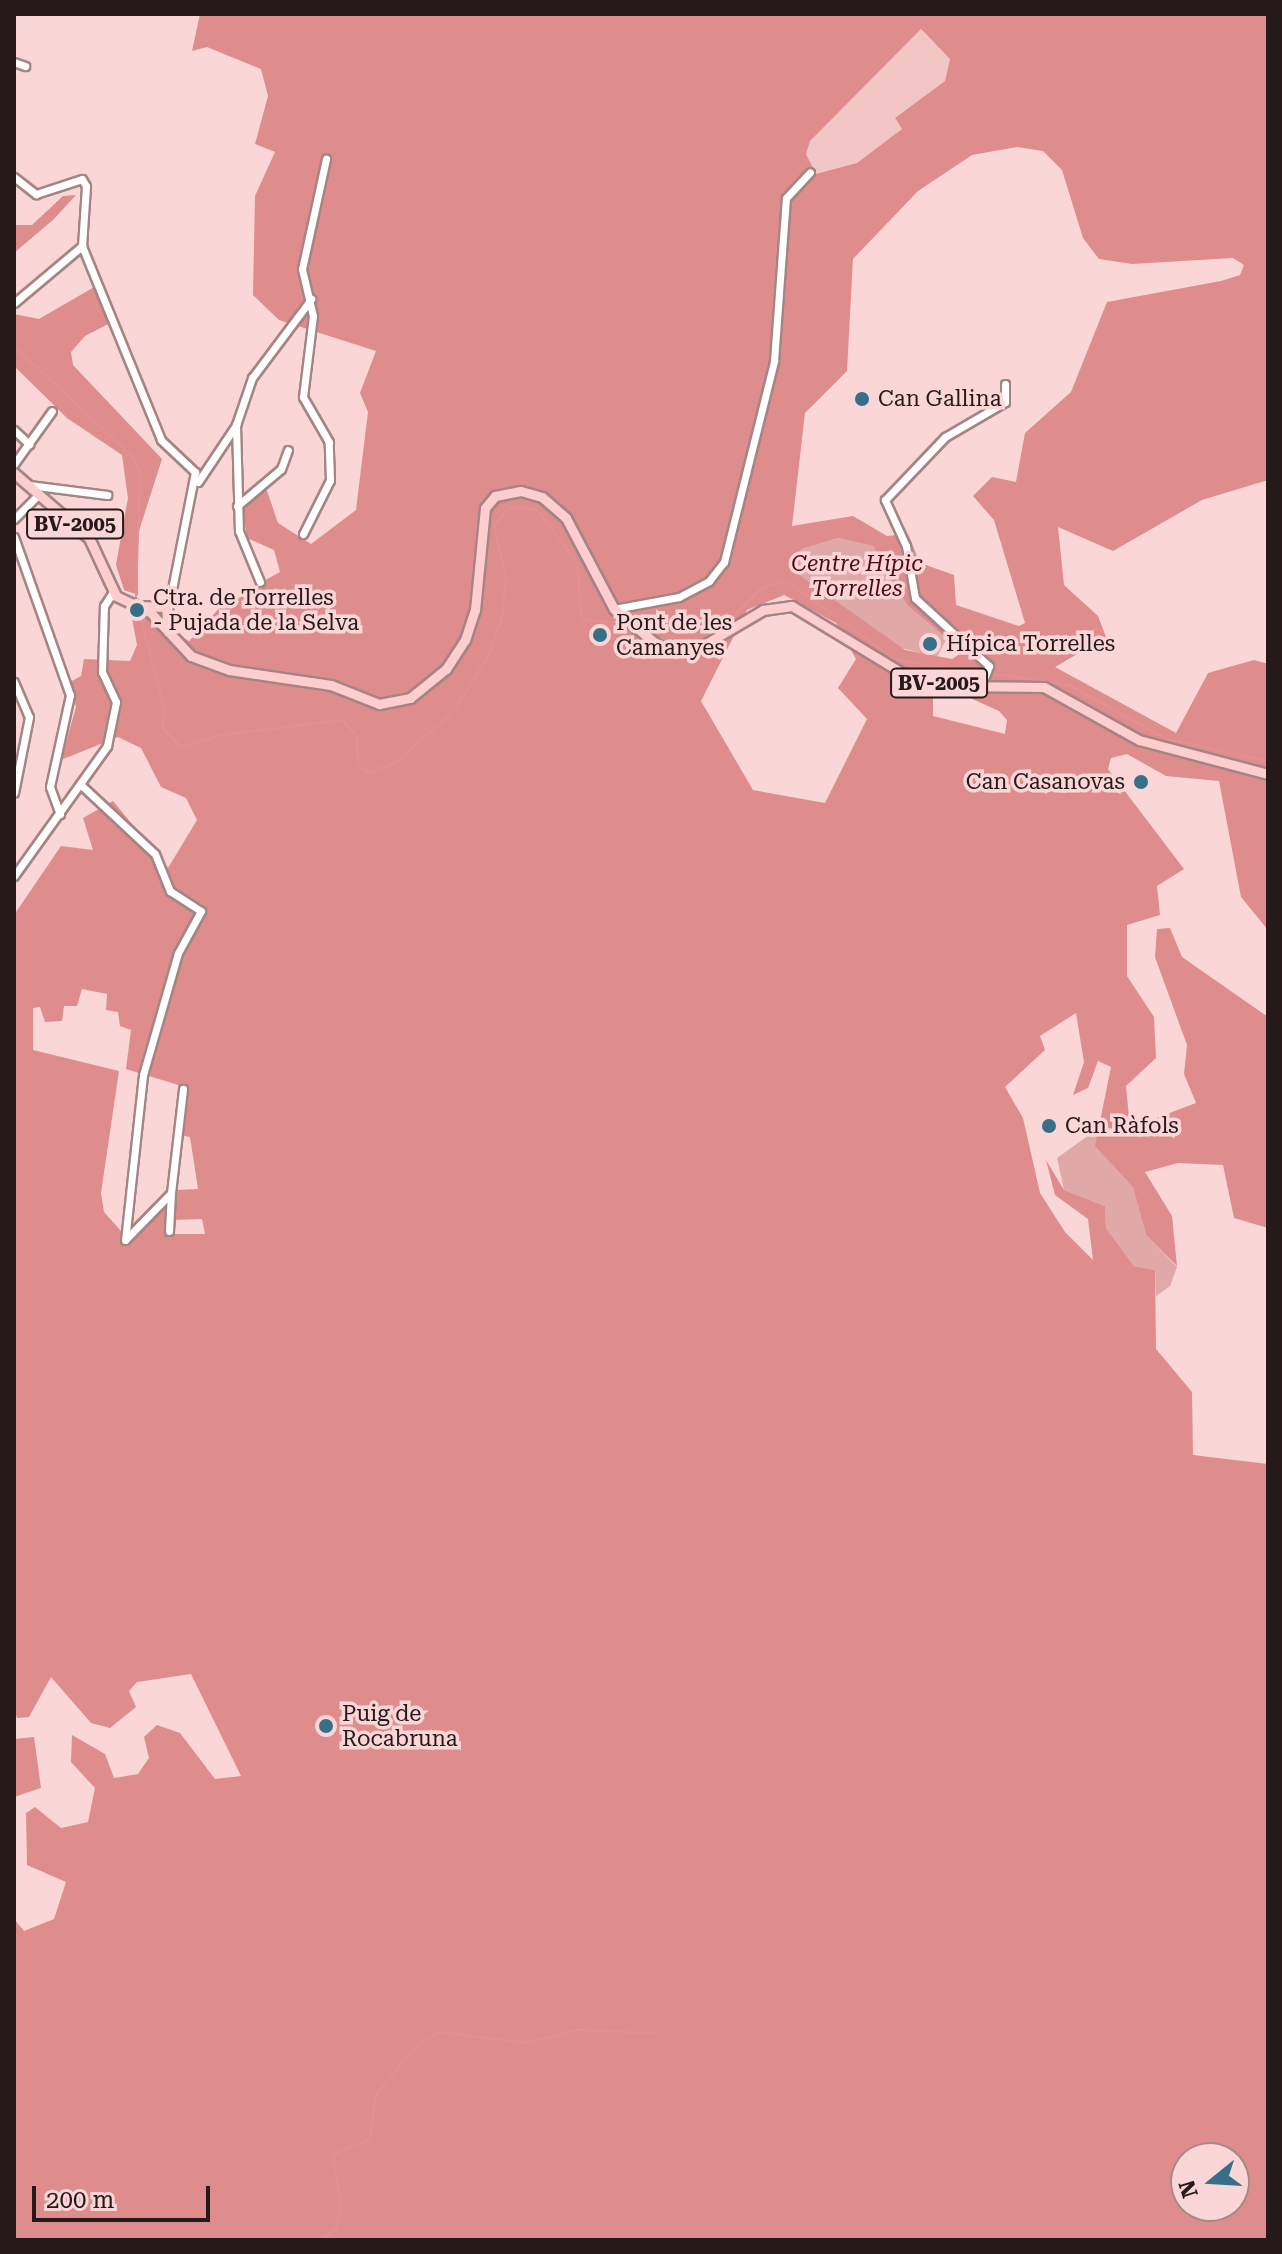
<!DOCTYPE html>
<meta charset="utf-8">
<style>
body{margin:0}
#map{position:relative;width:1282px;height:2254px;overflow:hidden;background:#fad6d6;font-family:"Roboto Serif",serif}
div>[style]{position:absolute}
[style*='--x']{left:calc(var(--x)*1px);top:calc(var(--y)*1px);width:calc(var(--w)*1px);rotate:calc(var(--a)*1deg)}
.built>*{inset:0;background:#f2c6c5}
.green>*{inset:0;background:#e0a8a7}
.forest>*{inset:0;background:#df8c8d}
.stream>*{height:2px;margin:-1px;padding:0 1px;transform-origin:1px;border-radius:1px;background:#e49092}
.roads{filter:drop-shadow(2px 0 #a58484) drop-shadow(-2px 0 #a58484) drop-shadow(0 2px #a58484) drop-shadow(0 -2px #a58484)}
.minor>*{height:7px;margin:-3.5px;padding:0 3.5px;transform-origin:3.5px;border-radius:3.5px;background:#fff}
.major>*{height:9px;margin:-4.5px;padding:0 4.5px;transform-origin:4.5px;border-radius:4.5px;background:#fecdce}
.dots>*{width:22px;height:22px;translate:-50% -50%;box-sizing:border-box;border:4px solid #fad6d6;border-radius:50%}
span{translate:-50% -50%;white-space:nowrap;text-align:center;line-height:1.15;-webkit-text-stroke:7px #fad6d6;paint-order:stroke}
.shield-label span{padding:2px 6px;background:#fad6d6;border:2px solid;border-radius:6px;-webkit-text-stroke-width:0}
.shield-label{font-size:20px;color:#261919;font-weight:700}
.poi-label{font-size:22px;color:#261919}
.left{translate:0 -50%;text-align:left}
.right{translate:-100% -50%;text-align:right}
.park-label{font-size:22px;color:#520714;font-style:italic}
.frame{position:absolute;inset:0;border:16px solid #261919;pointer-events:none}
.north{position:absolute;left:1170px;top:2142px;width:80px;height:80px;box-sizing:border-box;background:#fad6d6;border:2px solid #a58a8a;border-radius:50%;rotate:252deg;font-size:22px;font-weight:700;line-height:32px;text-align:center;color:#261919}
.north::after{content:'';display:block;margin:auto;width:28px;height:36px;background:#356f88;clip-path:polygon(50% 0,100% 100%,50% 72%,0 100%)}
.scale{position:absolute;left:32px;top:2186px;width:178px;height:36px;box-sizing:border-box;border:4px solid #261919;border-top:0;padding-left:10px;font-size:24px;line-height:28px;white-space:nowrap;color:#261919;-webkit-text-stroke:6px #fad6d6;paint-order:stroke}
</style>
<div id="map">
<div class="built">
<i style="clip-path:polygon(920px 29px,950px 59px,945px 81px,895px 118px,902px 129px,857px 163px,816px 175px,806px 154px,810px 141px)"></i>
</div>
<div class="green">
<i style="clip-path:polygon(838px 538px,873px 546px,907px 605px,947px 638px,937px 657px,897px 647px,788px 567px,802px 549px)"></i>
<i style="clip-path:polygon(1103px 1125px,1096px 1146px,1133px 1186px,1146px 1235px,1177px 1267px,1170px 1286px,1156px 1296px,1155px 1270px,1134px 1266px,1106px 1228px,1105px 1206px,1064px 1190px,1057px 1158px)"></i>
</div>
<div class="forest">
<i style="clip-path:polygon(evenodd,200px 14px,1268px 14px,1268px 480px,1202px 500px,1113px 551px,1058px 527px,1064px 585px,1098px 616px,1106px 637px,1055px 667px,1176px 733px,1208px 673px,1254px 660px,1268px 664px,1268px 930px,1241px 897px,1219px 781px,1166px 776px,1127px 754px,1111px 758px,1108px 769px,1184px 869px,1157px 886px,1160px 915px,1127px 925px,1127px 976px,1154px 1017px,1156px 1058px,1126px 1086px,1130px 1128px,1196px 1103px,1184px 1074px,1187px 1045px,1155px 957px,1157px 929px,1170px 928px,1182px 957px,1268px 1017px,1268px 1228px,1234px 1218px,1223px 1165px,1178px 1163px,1145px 1172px,1172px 1216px,1177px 1266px,1146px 1235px,1133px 1187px,1095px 1146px,1111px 1067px,1098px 1061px,1088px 1088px,1073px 1095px,1084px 1062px,1076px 1013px,1040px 1036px,1045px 1050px,1005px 1087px,1023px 1118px,1040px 1193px,1065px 1232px,1093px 1260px,1088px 1219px,1055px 1195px,1046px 1160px,1064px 1190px,1105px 1206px,1106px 1228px,1134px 1266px,1155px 1270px,1156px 1349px,1192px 1392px,1193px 1455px,1268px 1464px,1268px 2240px,14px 2240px,14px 1919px,24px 1931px,54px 1919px,66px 1882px,27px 1865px,26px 1813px,35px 1807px,61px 1828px,88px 1822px,95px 1788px,71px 1762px,72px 1735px,105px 1754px,114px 1778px,138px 1774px,149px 1758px,144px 1737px,157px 1725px,180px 1733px,215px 1779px,241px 1776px,191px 1674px,137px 1682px,129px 1691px,136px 1707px,110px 1728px,91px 1723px,51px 1677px,29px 1717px,17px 1718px,14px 1708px,14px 915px,61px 846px,93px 850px,83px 818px,113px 801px,168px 868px,197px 820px,186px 798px,161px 787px,141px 748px,118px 737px,61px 760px,76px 707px,70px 682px,81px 676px,84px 659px,130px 661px,137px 645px,130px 608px,189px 641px,224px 603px,280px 572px,274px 550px,247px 538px,241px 500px,263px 479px,278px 523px,311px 544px,356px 510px,368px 412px,360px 393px,376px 351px,279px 320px,253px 295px,255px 196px,275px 152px,255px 144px,268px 96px,261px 69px,207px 47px,192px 51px,200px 14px,921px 29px,950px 59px,945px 81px,895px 118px,902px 129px,857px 163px,816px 174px,806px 154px,810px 141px,921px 29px,200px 14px,1017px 147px,1043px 151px,1062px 170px,1083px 238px,1099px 259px,1132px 264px,1233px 258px,1244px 265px,1240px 275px,1221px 281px,1107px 302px,1071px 392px,1025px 433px,1016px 482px,992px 477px,973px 496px,994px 520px,1025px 623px,1019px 626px,956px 605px,954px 575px,920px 563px,908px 534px,887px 536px,853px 516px,792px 526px,805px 413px,847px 371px,853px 259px,918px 191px,972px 155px,1017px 147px,200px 14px,838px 538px,873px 546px,907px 605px,963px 652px,952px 659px,905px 650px,788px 567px,802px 549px,838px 538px,200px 14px,784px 595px,836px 623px,856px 659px,838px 688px,867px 719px,825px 803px,753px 790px,701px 701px,747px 610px,784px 595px,200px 14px,959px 693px,999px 711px,1007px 720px,1005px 734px,933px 716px,933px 696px,959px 693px,200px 14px,82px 989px,107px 994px,106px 1010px,118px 1012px,120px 1026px,131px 1030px,126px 1069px,185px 1087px,180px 1135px,190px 1137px,198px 1189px,176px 1190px,172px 1220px,202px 1219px,205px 1234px,164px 1234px,168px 1200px,129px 1240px,104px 1212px,101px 1193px,119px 1071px,33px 1050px,33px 1008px,40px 1007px,45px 1022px,62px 1021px,64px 1006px,77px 1006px,82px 989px,200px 14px,1186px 2158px,1234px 2158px,1234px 2206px,1186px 2206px,1186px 2158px)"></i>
<i style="clip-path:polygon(76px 195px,54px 219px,14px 253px,14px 225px,32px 225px,63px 196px)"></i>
<i style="clip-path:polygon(96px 286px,110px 323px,85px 336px,71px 352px,73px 365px,162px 459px,138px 534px,138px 595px,124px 590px,116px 565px,128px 498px,122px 455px,67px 418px,14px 366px,14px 314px,39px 319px)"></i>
<i style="clip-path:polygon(34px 1737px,41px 1788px,14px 1797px,14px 1739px)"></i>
</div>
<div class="stream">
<i style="--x:14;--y:346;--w:163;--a:43"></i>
<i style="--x:133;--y:457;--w:17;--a:65"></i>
<i style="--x:140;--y:472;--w:127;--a:91.8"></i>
<i style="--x:139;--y:612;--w:102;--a:75.3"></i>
<i style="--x:165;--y:711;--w:17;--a:100"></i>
<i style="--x:162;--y:728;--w:28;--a:44"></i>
<i style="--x:182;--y:747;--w:41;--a:-17.1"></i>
<i style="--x:221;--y:735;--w:122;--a:-7.1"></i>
<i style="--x:342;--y:720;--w:22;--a:47"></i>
<i style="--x:357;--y:736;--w:28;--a:88"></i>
<i style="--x:358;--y:764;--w:13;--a:42"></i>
<i style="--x:368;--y:773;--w:30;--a:-21"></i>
<i style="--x:396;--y:762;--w:73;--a:-41.1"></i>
<i style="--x:636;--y:621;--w:97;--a:-2.4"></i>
<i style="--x:733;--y:617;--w:42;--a:-45"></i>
<i style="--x:763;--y:587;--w:24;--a:-15"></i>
<i style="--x:786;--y:581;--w:135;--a:35.7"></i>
<i style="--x:896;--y:660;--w:87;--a:8.6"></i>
<i style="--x:989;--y:673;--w:81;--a:8.5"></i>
<i style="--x:1069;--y:685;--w:112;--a:28.9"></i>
<i style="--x:1167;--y:739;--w:103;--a:12.3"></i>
<i style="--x:455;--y:709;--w:64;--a:-57.8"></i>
<i style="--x:489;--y:655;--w:40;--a:-71.1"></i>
<i style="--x:502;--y:617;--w:38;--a:-84"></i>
<i style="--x:506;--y:579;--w:55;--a:-102.5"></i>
<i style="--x:494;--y:525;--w:24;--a:-48"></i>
<i style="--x:510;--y:507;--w:27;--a:6"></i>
<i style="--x:537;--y:510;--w:66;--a:52.4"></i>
<i style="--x:577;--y:562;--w:58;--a:85.1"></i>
<i style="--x:582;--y:620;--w:44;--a:3.9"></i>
<i style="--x:322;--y:2240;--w:18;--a:-41"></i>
<i style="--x:336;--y:2228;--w:23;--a:-77"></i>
<i style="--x:341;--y:2206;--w:52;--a:-98.9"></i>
<i style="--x:333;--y:2155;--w:40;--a:-23.4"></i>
<i style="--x:370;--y:2139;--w:43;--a:-83.4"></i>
<i style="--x:375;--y:2096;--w:65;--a:-50.6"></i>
<i style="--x:416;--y:2046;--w:27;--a:-31"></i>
<i style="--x:439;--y:2032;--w:88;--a:7.2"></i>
<i style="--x:526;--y:2043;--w:54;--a:-14"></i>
<i style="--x:578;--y:2030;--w:75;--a:2.3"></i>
</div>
<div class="roads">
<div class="minor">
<i style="--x:14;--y:62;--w:12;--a:20"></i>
<i style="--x:14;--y:177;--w:28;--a:38"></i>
<i style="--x:36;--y:194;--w:48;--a:-18.1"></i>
<i style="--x:82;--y:179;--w:8;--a:60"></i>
<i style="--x:86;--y:186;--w:60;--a:93.8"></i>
<i style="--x:82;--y:246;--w:209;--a:67.8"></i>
<i style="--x:161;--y:440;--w:47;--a:43.3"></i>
<i style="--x:195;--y:472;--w:141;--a:101.1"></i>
<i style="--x:14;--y:303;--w:89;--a:-40"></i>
<i style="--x:236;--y:425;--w:106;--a:88.4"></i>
<i style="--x:239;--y:531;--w:55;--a:67.6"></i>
<i style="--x:14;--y:430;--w:21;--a:43"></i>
<i style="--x:14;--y:464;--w:65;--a:-54.4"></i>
<i style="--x:198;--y:482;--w:69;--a:-56.3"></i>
<i style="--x:236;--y:425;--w:50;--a:-71.2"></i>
<i style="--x:252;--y:378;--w:99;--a:-53.2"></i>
<i style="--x:29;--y:485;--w:79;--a:7.3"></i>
<i style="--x:237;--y:506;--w:57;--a:-40.1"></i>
<i style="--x:281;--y:469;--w:20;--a:-70"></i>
<i style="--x:14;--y:519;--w:35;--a:-45"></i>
<i style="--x:303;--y:534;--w:60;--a:-63.4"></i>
<i style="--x:330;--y:480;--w:38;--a:-92"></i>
<i style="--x:329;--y:442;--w:52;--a:-120"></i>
<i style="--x:303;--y:397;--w:82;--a:-83"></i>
<i style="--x:313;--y:316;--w:48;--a:-103.2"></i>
<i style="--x:302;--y:269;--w:113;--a:-77.7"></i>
<i style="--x:14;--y:537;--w:168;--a:70.5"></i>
<i style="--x:70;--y:695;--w:94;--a:102.3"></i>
<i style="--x:50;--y:787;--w:29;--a:70"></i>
<i style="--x:614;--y:609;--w:66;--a:-10.5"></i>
<i style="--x:679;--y:597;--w:34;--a:-28"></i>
<i style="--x:709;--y:581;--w:24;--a:-52"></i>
<i style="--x:724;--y:562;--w:207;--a:-76"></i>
<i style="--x:774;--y:361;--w:163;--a:-85.8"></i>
<i style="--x:786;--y:198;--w:35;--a:-47"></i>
<i style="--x:14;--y:682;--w:38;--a:67"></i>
<i style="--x:29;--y:717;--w:77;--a:101.2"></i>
<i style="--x:948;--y:684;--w:36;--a:-8"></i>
<i style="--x:984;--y:679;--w:14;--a:-69"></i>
<i style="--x:989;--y:666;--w:100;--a:-137.4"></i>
<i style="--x:915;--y:598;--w:53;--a:-99.8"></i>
<i style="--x:906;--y:546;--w:51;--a:-114.5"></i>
<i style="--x:885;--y:500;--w:87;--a:-46.4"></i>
<i style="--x:945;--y:437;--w:69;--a:-30.3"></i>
<i style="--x:1005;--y:402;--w:18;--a:-90"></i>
<i style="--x:81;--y:785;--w:101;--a:43"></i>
<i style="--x:155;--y:854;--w:40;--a:68"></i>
<i style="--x:170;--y:891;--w:37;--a:33"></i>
<i style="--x:201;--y:911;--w:48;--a:118.7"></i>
<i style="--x:178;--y:953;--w:127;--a:106"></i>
<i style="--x:143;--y:1075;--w:166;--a:96.2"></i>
<i style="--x:14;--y:876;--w:160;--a:-54.4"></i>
<i style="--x:107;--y:746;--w:45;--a:-78.4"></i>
<i style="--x:116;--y:702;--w:33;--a:-115"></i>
<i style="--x:102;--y:672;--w:66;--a:-88.3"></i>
<i style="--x:104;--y:606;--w:17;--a:-57"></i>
<i style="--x:169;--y:1231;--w:38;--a:-87"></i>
<i style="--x:126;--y:1239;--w:64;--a:-45.6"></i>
<i style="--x:171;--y:1193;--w:105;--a:-83.4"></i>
</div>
<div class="major">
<i style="--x:14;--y:473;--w:99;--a:40.9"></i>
<i style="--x:89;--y:538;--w:64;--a:65"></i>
<i style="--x:116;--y:596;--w:38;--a:25"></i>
<i style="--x:150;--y:612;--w:60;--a:47"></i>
<i style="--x:191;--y:656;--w:40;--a:20.2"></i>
<i style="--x:229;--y:670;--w:103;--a:8.4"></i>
<i style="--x:331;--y:685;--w:52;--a:21.6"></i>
<i style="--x:379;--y:704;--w:32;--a:-11"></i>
<i style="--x:410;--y:698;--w:46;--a:-38.9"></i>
<i style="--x:446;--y:669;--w:35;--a:-57"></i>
<i style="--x:465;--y:640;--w:32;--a:-72"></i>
<i style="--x:475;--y:610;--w:102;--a:-84.4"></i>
<i style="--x:485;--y:508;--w:16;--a:-50"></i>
<i style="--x:495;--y:496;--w:26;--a:-11"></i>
<i style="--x:521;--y:491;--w:22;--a:16"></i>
<i style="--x:542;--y:497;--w:32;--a:41"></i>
<i style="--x:566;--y:518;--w:103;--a:62.2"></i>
<i style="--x:614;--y:609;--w:60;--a:39.6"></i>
<i style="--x:660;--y:647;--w:37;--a:3"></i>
<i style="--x:697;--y:649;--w:77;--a:-30.6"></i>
<i style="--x:763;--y:610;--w:29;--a:-8"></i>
<i style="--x:792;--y:606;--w:129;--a:31.3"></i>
<i style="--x:902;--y:673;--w:57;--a:13.1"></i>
<i style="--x:958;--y:686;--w:86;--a:0.7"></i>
<i style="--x:1044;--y:687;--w:109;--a:29.2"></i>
<i style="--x:1139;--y:740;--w:133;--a:14.8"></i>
<i style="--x:140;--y:606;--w:26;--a:2"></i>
<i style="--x:166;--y:607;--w:25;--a:85"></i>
</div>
</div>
<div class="dots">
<i style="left:862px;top:399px;background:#356f88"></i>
<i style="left:137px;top:610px;background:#356f88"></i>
<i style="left:600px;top:635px;background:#356f88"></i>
<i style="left:930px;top:644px;background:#356f88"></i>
<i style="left:1141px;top:782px;background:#356f88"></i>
<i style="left:1049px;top:1126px;background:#356f88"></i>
<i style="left:326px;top:1726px;background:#356f88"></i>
</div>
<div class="shield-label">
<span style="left:75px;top:524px">BV-2005</span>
<span style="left:939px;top:683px">BV-2005</span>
</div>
<div class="poi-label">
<span class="left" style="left:878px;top:399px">Can Gallina</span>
<span class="left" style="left:153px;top:610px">Ctra. de Torrelles<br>- Pujada de la Selva</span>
<span class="left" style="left:616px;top:635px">Pont de les<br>Camanyes</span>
<span class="left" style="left:946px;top:644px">Hípica Torrelles</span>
<span class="right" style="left:1125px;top:782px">Can Casanovas</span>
<span class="left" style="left:1065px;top:1126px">Can Ràfols</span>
<span class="left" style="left:342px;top:1726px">Puig de<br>Rocabruna</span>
</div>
<div class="park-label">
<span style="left:857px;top:576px">Centre Hípic<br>Torrelles</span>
</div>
<div class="frame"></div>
<div class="north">N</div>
<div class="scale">200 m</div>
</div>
